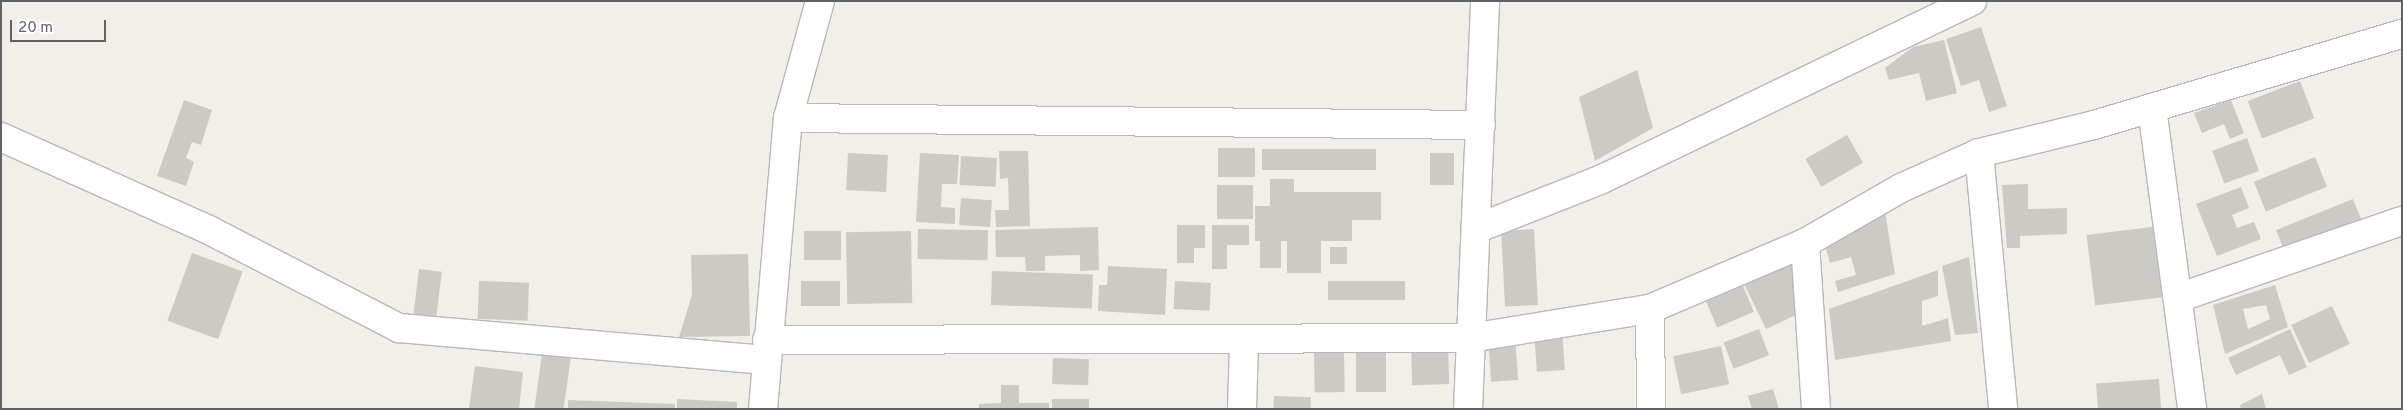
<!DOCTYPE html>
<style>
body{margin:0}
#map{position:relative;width:2403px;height:410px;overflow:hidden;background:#f1efe8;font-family:Overpass,sans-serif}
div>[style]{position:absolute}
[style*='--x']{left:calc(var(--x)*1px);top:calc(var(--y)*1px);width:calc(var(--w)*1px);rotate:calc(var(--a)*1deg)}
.building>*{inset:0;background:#cccac5;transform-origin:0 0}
.roads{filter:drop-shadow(1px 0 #b5b8bc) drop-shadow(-1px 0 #b5b8bc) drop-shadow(0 1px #b5b8bc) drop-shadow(0 -1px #b5b8bc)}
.minor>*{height:28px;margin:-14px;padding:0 14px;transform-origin:14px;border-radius:14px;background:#fff}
span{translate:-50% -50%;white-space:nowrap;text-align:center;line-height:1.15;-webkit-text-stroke:4px #fff;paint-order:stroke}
.frame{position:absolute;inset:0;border:2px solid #5f6368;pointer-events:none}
.scale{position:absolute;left:10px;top:20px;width:96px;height:22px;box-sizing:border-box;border:2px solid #5f6368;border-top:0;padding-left:6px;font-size:15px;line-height:18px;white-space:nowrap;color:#5f6368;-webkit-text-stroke:4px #fff;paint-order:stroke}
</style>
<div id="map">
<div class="building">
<i style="clip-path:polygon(1981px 27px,2007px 106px,1989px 112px,1979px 80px,1961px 86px,1946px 39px)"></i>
<i style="clip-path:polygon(1944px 40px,1957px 93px,1926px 101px,1919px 73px,1889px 80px,1885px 68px,1913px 47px)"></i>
<i style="clip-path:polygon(1637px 70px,1653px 128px,1595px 161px,1579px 97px)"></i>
<i style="left:2300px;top:81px;width:40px;height:56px;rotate:69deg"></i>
<i style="clip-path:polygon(184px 100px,212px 110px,201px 145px,192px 142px,186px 158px,194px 162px,186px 186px,157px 176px)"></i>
<i style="clip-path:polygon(2231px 100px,2244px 133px,2230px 139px,2224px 124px,2202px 133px,2194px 113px)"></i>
<i style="left:1847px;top:135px;width:32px;height:48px;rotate:60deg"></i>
<i style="left:2247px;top:138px;width:35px;height:37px;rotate:70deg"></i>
<i style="left:1218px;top:148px;width:37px;height:29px"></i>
<i style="left:1262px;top:149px;width:114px;height:21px"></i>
<i style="clip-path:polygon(999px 151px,1028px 151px,1030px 226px,996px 227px,995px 210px,1009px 210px,1008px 178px,1000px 179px)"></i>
<i style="left:848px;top:153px;width:40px;height:37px;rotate:3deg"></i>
<i style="clip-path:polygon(920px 153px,959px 155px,957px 184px,942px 184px,941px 207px,955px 208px,955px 224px,916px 222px)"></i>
<i style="left:1430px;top:153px;width:24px;height:32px"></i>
<i style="left:961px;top:156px;width:36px;height:29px;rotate:3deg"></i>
<i style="left:2315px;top:157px;width:32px;height:66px;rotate:68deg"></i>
<i style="clip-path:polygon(1270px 179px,1294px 179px,1294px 192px,1381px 192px,1381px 220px,1352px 220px,1352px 241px,1321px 241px,1321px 273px,1287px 273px,1287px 241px,1281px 241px,1281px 268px,1260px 268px,1260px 241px,1255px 241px,1255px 206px,1270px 206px)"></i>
<i style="clip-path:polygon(2028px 184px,2028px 209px,2067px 208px,2067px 234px,2020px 236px,2020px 248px,2007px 248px,2002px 185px)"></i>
<i style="left:1217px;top:185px;width:36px;height:34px"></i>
<i style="clip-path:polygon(2241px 187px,2249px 208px,2232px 215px,2237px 228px,2254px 222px,2261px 239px,2217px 256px,2196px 204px)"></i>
<i style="left:961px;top:198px;width:31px;height:27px;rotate:4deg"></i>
<i style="left:2353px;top:199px;width:22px;height:83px;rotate:68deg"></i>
<i style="clip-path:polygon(1885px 211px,1895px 274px,1838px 292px,1835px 281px,1856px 275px,1851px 257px,1830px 263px,1824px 241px)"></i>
<i style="clip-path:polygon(1177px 225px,1205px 225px,1205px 248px,1194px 248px,1194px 263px,1177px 263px)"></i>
<i style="clip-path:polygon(1212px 225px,1249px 225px,1249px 245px,1227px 245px,1227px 269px,1212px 269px)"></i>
<i style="left:2160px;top:226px;width:71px;height:74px;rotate:83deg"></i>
<i style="clip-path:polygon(1098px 227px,1099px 270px,1080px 271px,1080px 255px,1045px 256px,1045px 271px,1026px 271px,1025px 257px,996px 257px,995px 230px)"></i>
<i style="left:918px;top:229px;width:70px;height:30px;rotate:1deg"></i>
<i style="left:1534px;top:229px;width:76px;height:33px;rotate:87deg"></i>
<i style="left:804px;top:231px;width:37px;height:29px"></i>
<i style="left:911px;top:231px;width:72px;height:65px;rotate:89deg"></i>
<i style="left:1330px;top:247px;width:17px;height:17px"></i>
<i style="left:192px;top:253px;width:54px;height:72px;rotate:20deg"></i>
<i style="clip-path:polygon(748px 254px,750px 336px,679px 337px,692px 295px,691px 255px)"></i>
<i style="clip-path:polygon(1969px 257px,1978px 333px,1955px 335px,1942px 266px)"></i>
<i style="clip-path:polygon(1793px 261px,1800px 313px,1766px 329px,1744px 284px)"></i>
<i style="clip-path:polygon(1108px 266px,1167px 269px,1165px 315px,1098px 311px,1099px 285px,1107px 285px)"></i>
<i style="left:419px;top:269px;width:23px;height:49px;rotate:7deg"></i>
<i style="clip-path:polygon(1938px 270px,1938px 296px,1922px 301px,1922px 326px,1948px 318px,1951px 341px,1835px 360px,1829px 309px)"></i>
<i style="left:992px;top:271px;width:101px;height:34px;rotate:2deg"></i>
<i style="left:479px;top:281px;width:50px;height:38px;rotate:2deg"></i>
<i style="left:840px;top:281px;width:25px;height:39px;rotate:90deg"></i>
<i style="left:1175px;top:281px;width:36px;height:28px;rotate:3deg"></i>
<i style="left:1328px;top:281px;width:77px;height:19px"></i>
<i style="clip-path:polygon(evenodd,2275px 285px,2288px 327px,2225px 354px,2213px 305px,2275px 285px,2266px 305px,2270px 319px,2248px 329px,2243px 309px,2266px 305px)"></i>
<i style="left:1743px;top:286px;width:28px;height:40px;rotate:67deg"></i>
<i style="left:2332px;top:306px;width:42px;height:45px;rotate:65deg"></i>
<i style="left:1759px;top:329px;width:28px;height:38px;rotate:69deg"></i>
<i style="clip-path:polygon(2290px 329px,2307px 367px,2289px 375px,2280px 355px,2236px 375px,2228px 358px)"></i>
<i style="left:1562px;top:330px;width:40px;height:28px;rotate:86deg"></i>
<i style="left:1515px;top:336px;width:44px;height:27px;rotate:86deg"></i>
<i style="left:1721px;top:346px;width:39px;height:49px;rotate:78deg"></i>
<i style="left:1448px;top:348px;width:36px;height:37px;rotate:88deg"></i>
<i style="left:1356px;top:351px;width:30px;height:41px"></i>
<i style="left:1344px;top:352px;width:40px;height:30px;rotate:89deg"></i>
<i style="left:542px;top:354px;width:29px;height:55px;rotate:8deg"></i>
<i style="left:1053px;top:358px;width:36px;height:26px;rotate:2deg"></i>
<i style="clip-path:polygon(475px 366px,523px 372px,519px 409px,469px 408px)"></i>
<i style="left:2159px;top:379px;width:30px;height:63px;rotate:86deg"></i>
<i style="clip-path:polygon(1001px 385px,1019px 385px,1019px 403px,1049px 403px,1049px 409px,979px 409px,979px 404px,1001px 403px)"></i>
<i style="clip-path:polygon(1773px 389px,1779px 409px,1752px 409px,1748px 396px)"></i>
<i style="clip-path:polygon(2262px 394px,2266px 409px,2241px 409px,2240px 405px)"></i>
<i style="left:1274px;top:396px;width:37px;height:13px;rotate:2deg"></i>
<i style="clip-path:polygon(677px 399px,737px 402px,737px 409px,677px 409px)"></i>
<i style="left:1052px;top:399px;width:37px;height:10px"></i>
<i style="clip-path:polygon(568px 400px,675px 404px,675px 409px,568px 409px)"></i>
</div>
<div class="roads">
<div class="minor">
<i style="--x:2152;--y:108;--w:304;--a:82.4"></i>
<i style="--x:788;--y:118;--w:693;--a:0.58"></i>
<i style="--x:1;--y:137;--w:228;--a:24.1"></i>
<i style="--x:209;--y:230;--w:214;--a:27.3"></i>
<i style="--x:399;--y:328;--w:368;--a:5"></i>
<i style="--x:1979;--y:153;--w:257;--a:84.6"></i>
<i style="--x:1478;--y:228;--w:131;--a:-21.5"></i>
<i style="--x:1600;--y:180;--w:413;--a:-25.7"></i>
<i style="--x:1805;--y:243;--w:166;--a:86.2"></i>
<i style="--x:2178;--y:298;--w:237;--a:-19"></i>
<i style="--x:1650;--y:309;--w:100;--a:89.4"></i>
<i style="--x:767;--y:340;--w:703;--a:-0.16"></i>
<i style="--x:1470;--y:338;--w:182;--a:-9.2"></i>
<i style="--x:1650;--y:309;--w:168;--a:-23.1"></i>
<i style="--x:1805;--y:243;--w:111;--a:-29.8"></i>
<i style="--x:1901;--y:188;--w:85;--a:-24.2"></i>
<i style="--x:1979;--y:153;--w:118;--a:-13.7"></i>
<i style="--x:2094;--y:125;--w:321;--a:-16.5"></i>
<i style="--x:763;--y:409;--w:292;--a:-85.1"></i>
<i style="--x:788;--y:118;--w:121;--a:-74.7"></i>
<i style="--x:1242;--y:409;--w:69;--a:-88.3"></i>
<i style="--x:1468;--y:409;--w:408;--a:-87.6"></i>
</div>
</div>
<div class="frame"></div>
<div class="scale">20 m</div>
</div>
